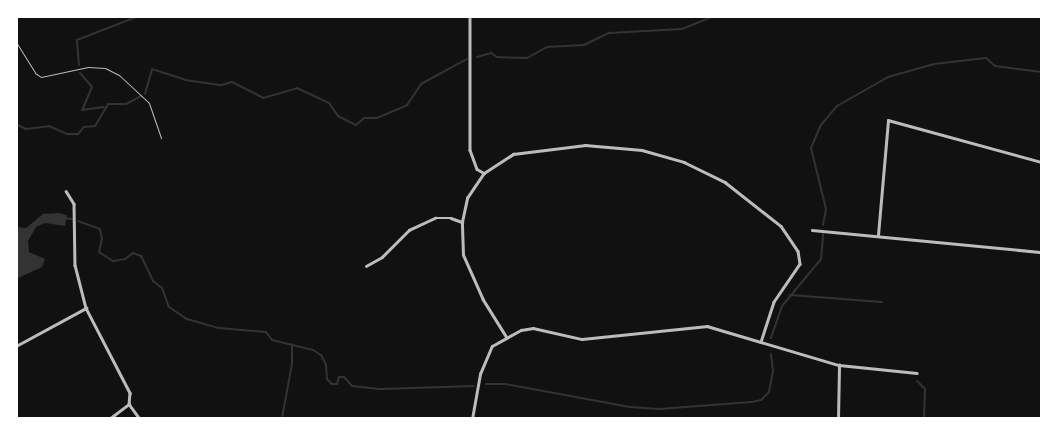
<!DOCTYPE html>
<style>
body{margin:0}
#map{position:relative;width:1058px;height:435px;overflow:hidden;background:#111;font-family:Ubuntu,sans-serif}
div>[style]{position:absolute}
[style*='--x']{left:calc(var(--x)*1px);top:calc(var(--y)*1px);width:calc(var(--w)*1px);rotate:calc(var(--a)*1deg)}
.water>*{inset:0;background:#333}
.stream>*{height:2px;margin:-1px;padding:0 1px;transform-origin:1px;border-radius:1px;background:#333}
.service>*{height:1px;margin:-0.5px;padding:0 0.5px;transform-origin:0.5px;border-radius:0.5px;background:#bcbcbc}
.minor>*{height:2.5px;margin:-1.25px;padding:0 1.25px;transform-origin:1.25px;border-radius:1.25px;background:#bcbcbc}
span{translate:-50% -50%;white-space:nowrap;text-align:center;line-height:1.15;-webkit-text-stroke:5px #fff;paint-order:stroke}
.frame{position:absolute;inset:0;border:18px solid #fff;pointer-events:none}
</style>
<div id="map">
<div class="water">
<i style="clip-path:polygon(59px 213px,67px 215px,65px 226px,45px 223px,36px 227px,28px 241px,29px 252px,45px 259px,42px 267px,16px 279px,16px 227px,26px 228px,43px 214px)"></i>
</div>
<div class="stream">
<i style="--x:477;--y:57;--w:15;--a:-16"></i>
<i style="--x:491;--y:53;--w:7;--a:34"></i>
<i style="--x:497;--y:57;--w:30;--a:2"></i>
<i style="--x:527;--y:58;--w:23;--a:-29"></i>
<i style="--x:547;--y:47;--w:37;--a:-3"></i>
<i style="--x:584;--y:45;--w:28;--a:-26"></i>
<i style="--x:609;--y:33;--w:73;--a:-3.1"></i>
<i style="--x:682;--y:29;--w:35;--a:-22"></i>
<i style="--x:79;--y:65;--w:25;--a:-95"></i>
<i style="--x:77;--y:40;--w:66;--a:-21.2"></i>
<i style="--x:80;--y:73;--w:18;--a:49"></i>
<i style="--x:92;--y:87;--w:25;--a:113"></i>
<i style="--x:82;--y:110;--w:22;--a:-8"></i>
<i style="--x:145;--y:94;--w:26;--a:-74"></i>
<i style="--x:152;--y:69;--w:35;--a:18"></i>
<i style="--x:185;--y:80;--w:37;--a:8"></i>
<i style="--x:222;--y:85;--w:10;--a:-17"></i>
<i style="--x:232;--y:82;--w:35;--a:27"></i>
<i style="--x:263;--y:98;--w:35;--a:-16"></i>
<i style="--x:297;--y:88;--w:35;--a:25"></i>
<i style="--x:329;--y:103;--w:16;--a:55"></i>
<i style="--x:338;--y:116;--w:20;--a:27"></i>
<i style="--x:356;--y:125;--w:11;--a:-41"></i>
<i style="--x:364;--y:118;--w:13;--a:0"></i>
<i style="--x:377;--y:118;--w:33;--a:-23"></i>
<i style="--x:407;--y:105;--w:25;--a:-56"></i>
<i style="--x:421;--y:84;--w:52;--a:-28.5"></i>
<i style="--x:16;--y:124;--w:11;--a:27"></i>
<i style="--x:26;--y:129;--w:23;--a:-7"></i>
<i style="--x:49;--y:126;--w:20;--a:24"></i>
<i style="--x:67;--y:134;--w:11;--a:0"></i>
<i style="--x:78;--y:134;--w:9;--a:-49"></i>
<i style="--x:84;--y:127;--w:11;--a:-5"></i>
<i style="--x:95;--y:126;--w:26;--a:-59"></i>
<i style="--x:108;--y:104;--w:18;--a:0"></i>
<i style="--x:126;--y:104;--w:17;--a:-28"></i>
<i style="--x:64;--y:218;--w:8;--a:7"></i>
<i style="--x:78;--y:221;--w:23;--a:20"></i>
<i style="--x:100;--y:229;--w:10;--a:79"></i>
<i style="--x:102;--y:239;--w:13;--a:103"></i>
<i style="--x:99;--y:252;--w:17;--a:33"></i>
<i style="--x:113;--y:261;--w:12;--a:-9"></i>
<i style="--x:125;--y:259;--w:10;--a:-37"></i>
<i style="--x:133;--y:253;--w:9;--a:21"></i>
<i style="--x:141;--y:256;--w:28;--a:64"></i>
<i style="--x:153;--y:281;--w:11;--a:38"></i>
<i style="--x:162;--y:288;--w:20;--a:70"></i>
<i style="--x:169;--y:307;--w:22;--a:34"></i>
<i style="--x:187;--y:319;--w:33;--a:16"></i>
<i style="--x:219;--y:328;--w:47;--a:4.9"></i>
<i style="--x:266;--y:332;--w:10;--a:53"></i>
<i style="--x:272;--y:340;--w:42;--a:13.7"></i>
<i style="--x:313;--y:350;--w:9;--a:32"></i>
<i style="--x:321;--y:355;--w:11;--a:63"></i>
<i style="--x:326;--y:365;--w:14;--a:86"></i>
<i style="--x:327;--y:379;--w:7;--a:45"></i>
<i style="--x:332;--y:384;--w:5;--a:0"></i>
<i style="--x:337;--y:384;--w:7;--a:-74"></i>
<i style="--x:339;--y:377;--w:5;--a:0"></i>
<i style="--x:344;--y:377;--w:12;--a:48"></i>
<i style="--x:352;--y:386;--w:30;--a:6"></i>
<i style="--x:382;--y:389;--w:92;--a:-1.9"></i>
<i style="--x:823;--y:225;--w:16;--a:-79"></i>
<i style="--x:826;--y:209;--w:63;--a:-103.8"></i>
<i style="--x:811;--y:148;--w:25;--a:-67"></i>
<i style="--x:821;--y:125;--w:25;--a:-50"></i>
<i style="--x:837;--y:106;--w:59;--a:-29.6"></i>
<i style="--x:888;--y:77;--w:48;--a:-15.8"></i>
<i style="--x:934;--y:64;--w:52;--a:-6.6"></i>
<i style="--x:986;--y:58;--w:12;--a:42"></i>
<i style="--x:995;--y:66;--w:47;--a:7.3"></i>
<i style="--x:790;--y:295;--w:92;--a:4.4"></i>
<i style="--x:771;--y:338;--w:34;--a:-71"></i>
<i style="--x:782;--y:306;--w:61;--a:-50.3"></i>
<i style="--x:821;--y:259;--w:25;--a:-85"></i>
<i style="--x:917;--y:381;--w:11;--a:45"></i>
<i style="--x:925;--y:389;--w:30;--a:92"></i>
<i style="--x:486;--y:384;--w:19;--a:0"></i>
<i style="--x:505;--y:384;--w:127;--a:10.4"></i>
<i style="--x:630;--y:407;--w:29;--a:4"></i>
<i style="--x:659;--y:409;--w:93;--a:-4.3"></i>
<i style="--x:752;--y:402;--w:9;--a:-13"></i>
<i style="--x:761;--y:400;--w:11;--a:-45"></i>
<i style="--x:769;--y:392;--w:21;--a:-79"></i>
<i style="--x:773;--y:371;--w:17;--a:-97"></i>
<i style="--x:276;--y:419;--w:6;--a:-9"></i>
<i style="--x:282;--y:418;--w:55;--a:-79.5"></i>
<i style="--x:292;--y:364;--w:20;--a:-90"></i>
</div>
<div class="service">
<i style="--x:16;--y:42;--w:36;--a:58"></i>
<i style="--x:35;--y:73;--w:7;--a:34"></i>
<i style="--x:41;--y:77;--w:48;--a:-12"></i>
<i style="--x:88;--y:67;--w:17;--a:3"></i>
<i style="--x:105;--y:68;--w:16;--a:27"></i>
<i style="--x:119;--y:75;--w:41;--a:43"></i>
<i style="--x:149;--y:103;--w:37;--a:71"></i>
</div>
<div class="minor">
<i style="--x:470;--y:16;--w:134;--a:90"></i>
<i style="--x:470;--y:150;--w:20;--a:70"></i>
<i style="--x:477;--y:169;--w:8;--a:30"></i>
<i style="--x:66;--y:191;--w:15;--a:58"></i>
<i style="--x:74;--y:204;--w:61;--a:89.1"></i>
<i style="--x:75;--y:265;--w:44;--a:75.7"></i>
<i style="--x:86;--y:308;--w:96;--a:62.6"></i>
<i style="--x:130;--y:393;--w:11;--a:95"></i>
<i style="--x:129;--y:404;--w:19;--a:54"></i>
<i style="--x:812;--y:230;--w:231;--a:5.5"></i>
<i style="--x:878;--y:235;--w:115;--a:-85"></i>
<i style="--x:888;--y:120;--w:160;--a:15.3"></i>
<i style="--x:366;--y:266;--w:18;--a:-29"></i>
<i style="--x:382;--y:257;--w:38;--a:-45"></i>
<i style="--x:409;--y:230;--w:29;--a:-25"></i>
<i style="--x:435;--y:218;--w:16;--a:0"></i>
<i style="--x:451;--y:218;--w:12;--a:20"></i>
<i style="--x:506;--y:337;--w:44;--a:-121.9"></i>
<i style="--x:483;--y:300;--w:49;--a:-114"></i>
<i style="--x:463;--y:255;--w:33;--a:-92"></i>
<i style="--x:462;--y:222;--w:25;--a:-78"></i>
<i style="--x:467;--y:198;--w:30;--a:-56"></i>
<i style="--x:484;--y:173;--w:35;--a:-33"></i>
<i style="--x:513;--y:154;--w:73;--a:-7.1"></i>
<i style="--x:585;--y:145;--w:57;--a:5"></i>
<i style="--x:642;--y:150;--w:44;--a:15.9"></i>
<i style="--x:684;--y:162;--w:46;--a:26"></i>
<i style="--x:725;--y:182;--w:71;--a:38.2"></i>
<i style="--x:781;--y:226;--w:30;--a:56"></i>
<i style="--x:798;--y:251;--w:13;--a:81"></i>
<i style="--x:800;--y:264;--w:46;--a:124.4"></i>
<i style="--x:774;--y:302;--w:42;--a:108"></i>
<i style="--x:16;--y:346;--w:80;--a:-28.5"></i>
<i style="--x:109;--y:419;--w:25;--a:-37"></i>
<i style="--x:472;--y:419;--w:46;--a:-79.9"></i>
<i style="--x:480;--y:374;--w:30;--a:-67"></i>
<i style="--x:492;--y:346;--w:33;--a:-29"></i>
<i style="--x:521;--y:330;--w:12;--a:-9"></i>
<i style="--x:533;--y:328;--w:50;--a:12.7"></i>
<i style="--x:582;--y:339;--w:126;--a:-5.9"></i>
<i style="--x:707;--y:326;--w:138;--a:16.5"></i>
<i style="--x:839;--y:365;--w:78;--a:5.9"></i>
<i style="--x:838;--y:419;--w:54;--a:-88.9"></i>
</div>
<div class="frame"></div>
</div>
